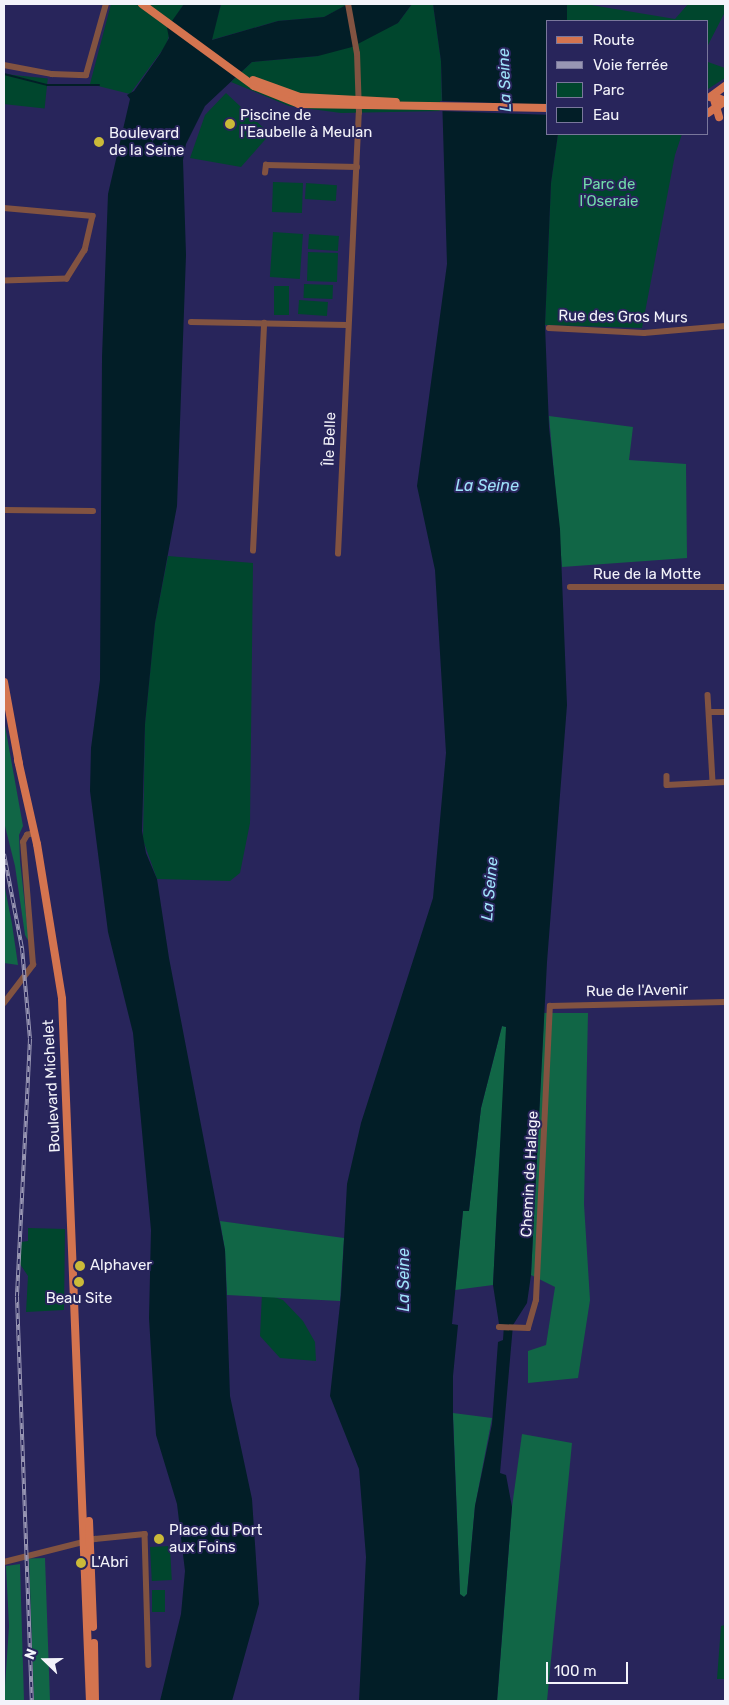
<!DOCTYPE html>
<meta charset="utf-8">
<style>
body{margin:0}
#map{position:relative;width:729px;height:1705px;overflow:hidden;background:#28255b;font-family:Rubik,sans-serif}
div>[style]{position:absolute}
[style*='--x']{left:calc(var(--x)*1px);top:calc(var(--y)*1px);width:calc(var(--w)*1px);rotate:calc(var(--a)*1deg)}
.green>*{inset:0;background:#00462d;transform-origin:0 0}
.forest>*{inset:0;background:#116646;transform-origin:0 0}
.water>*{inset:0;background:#021e27}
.pier>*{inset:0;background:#28255b;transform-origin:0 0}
.stream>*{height:2px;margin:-1px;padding:0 1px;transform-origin:1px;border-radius:1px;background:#021e27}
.minor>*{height:5.5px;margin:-2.75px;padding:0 2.75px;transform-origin:2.75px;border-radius:2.75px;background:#825341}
.major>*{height:8px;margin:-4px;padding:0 4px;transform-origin:4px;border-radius:4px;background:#d4744f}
.rail>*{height:4px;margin-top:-2px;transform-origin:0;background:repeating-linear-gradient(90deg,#28255b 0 5.5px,#9896b3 0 11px);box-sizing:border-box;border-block:1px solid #9896b3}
.dots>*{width:14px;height:14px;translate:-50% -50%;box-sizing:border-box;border:2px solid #28255b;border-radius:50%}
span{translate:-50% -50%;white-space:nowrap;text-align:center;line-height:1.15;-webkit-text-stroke:4px #28255b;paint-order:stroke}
.poi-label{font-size:15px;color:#f3f3fa}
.left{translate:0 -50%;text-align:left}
.park-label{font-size:15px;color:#71dcaa}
.street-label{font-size:15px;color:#f3f3fa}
.water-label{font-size:16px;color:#9fe2fa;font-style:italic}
.frame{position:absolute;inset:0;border:5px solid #f3f3fa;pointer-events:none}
.legend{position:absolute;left:546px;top:20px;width:162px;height:115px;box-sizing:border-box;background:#28255b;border:1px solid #79779b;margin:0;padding:6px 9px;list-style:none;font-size:15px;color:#f3f3fa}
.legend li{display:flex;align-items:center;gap:10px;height:25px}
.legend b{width:25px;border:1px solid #79779b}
.north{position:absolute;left:20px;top:1635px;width:50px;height:50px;-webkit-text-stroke:4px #28255b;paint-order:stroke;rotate:292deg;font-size:14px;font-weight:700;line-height:20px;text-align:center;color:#f3f3fa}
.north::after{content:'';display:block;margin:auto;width:18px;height:22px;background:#f3f3fa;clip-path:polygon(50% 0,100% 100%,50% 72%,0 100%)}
.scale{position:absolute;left:546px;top:1662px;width:82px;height:22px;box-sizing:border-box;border:2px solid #f3f3fa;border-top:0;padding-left:6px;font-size:15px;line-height:18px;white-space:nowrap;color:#f3f3fa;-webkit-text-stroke:4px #28255b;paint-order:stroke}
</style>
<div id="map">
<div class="green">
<i style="clip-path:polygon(111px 4px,184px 4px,168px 28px,170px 33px,166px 45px,130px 94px,90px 84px)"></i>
<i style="clip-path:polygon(221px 4px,344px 4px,345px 6px,324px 17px,278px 21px,211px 40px)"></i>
<i style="clip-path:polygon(412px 4px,433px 4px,441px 61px,442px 111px,341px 113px,289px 106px,231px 82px,252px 62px,318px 56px,398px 23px)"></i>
<i style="clip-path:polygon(567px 4px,585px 4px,675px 19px,688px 4px,725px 4px,725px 12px,708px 45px,708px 21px,567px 21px)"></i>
<i style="clip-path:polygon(708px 62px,725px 68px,725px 78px,708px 89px)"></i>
<i style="left:4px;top:74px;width:44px;height:30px;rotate:6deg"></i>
<i style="clip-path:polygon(226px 93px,270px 134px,241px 167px,190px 158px,205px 115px)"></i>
<i style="clip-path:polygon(558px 134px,682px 134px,675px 155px,642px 328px,545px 325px,551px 183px)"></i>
<i style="left:273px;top:182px;width:30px;height:30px;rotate:2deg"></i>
<i style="left:306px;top:183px;width:31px;height:16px;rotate:4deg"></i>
<i style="left:273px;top:232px;width:30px;height:45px;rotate:4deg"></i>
<i style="left:309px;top:234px;width:30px;height:15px;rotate:4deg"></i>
<i style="left:308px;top:252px;width:30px;height:29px;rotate:2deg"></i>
<i style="left:304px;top:284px;width:29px;height:14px;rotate:2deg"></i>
<i style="left:274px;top:286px;width:15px;height:29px"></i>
<i style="left:299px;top:300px;width:29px;height:14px;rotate:4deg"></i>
<i style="clip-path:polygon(168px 556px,253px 563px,250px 823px,240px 873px,230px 881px,157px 879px,143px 840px,145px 724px,155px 623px)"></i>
<i style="clip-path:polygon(28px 1228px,65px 1229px,64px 1310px,26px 1312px,28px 1276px,20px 1264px,21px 1242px,28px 1241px)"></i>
<i style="clip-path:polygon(262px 1293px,283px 1300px,303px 1321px,315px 1342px,316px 1361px,280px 1358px,260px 1336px)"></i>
<i style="left:170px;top:1546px;width:34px;height:20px;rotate:87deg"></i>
<i style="left:152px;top:1590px;width:13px;height:22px"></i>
<i style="clip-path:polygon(725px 1625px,725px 1679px,717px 1679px,721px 1626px)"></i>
</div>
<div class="forest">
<i style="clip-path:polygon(549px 416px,633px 427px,629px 460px,686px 464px,687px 558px,562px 567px)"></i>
<i style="clip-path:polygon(4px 720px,23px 826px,19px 835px,20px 861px,29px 942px,25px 935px,15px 866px,4px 822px)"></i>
<i style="clip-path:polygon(4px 883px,12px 924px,18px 965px,4px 963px)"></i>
<i style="clip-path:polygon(544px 1013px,588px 1013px,584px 1204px,590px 1300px,578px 1378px,528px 1383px,528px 1351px,546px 1345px,555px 1287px,531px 1275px)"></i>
<i style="clip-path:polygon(502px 1026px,507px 1027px,493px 1285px,455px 1290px,463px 1211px,469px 1210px,481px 1108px)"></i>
<i style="clip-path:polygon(220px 1221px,344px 1238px,340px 1301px,227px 1295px,225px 1250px)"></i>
<i style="clip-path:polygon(453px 1413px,492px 1418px,475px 1506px,467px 1594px,464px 1597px,460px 1595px)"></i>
<i style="clip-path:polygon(522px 1434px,572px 1443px,547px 1701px,497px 1701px,512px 1507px)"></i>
<i style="left:45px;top:1558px;width:143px;height:16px;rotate:88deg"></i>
<i style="clip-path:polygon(20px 1564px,24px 1701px,4px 1701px,9px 1626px,6px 1566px)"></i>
</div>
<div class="water">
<i style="clip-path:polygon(184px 4px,221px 4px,212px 40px,278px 21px,324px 17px,348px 4px,412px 4px,398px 23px,352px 47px,318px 56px,252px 62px,205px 106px,186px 144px,183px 160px,186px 255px,177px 506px,155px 623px,145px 724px,142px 831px,146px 853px,157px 879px,169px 958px,225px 1250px,230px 1396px,252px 1499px,259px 1604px,232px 1701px,160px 1701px,181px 1614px,185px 1571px,177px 1504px,156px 1435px,149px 1318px,151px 1230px,133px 1033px,108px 932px,90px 791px,91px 748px,100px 680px,102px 357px,108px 194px,130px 99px,127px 95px,134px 91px,160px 54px,169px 38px,167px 28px)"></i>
<i style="clip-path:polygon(evenodd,433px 4px,567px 4px,567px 21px,548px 21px,548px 134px,558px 134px,551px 183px,545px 325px,549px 427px,560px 529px,567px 705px,547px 962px,531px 1275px,527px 1303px,513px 1325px,500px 1473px,506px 1475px,512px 1507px,497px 1701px,359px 1701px,366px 1557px,359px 1469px,330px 1396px,341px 1295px,347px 1184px,361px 1123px,433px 898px,446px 753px,435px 570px,417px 486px,447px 264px,441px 61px,433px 4px,502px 1026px,506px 1027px,493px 1285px,499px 1324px,504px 1325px,503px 1340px,498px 1342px,492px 1424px,475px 1506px,467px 1594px,464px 1597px,460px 1594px,453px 1419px,453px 1376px,458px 1325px,452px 1324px,463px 1211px,469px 1211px,481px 1108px,502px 1026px)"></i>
</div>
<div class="pier">
<i style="left:440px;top:101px;width:108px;height:10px;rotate:2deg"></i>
</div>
<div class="stream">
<i style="--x:4;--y:74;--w:44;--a:14.3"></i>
<i style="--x:47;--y:85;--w:52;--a:0"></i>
</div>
<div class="minor">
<i style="--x:4;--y:65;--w:49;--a:10.6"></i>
<i style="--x:52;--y:74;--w:34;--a:2"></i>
<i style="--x:86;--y:75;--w:74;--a:-74.3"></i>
<i style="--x:265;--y:173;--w:8;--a:-83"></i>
<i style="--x:266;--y:165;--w:91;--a:1.3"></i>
<i style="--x:4;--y:208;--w:89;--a:5.1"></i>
<i style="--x:93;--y:216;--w:35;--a:103"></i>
<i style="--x:85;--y:250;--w:34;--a:122"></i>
<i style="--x:67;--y:279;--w:63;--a:178.2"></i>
<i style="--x:191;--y:322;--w:156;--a:1.1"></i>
<i style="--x:549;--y:328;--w:95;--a:3"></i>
<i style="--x:644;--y:333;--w:81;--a:-4.9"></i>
<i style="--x:4;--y:510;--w:89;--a:0.6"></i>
<i style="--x:253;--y:551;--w:228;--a:-87.2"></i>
<i style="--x:338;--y:554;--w:441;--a:-87.3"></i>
<i style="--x:359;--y:113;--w:59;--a:-91.9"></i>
<i style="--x:357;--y:54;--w:51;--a:-100.2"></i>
<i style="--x:570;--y:587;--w:155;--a:0"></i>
<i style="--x:708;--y:695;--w:87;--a:86.7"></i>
<i style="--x:709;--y:712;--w:16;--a:0"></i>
<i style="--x:667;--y:776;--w:9;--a:90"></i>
<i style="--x:667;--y:785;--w:58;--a:-3"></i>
<i style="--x:4;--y:1003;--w:48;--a:-52.7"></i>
<i style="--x:33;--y:965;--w:123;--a:-94.6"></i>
<i style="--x:23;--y:842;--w:8;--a:-60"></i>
<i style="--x:27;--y:835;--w:7;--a:-16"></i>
<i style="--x:499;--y:1327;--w:29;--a:2"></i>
<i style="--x:528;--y:1328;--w:29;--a:-74"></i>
<i style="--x:536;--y:1300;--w:294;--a:-87.3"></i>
<i style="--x:550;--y:1006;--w:175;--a:-1.3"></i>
<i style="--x:4;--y:1562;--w:94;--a:-14.2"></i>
<i style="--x:95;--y:1539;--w:50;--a:-5.7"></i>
<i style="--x:145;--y:1534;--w:131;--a:88.3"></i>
</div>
<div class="major">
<i style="--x:142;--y:4;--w:139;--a:36.2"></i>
<i style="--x:254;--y:86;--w:48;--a:21.8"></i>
<i style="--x:299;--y:104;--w:249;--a:0.9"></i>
<i style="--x:253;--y:80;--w:50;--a:19.9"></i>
<i style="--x:300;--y:97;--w:96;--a:3"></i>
<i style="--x:713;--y:96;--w:22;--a:74"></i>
<i style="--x:710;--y:97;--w:19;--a:-36"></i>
<i style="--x:708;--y:113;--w:21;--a:-35"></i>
<i style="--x:725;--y:101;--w:13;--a:-157"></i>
<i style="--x:4;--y:682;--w:83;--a:79.6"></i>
<i style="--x:18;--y:760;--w:86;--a:77.3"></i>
<i style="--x:37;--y:844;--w:157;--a:80.8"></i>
<i style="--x:62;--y:999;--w:703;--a:87.72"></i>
<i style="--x:89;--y:1521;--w:106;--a:87.8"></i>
<i style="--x:94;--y:1643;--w:58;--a:89"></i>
</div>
<div class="rail">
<i style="--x:4;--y:854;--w:96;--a:79.2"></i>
<i style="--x:22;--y:948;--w:91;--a:85"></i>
<i style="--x:30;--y:1039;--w:258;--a:92.9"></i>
<i style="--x:17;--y:1297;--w:404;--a:87.9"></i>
</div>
<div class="dots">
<i style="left:230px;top:124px;background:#cbba39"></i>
<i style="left:99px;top:142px;background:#cbba39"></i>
<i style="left:80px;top:1266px;background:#cbba39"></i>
<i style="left:79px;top:1282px;background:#cbba39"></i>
<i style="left:159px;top:1539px;background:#cbba39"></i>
<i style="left:81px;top:1563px;background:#cbba39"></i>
</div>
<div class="poi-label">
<span class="left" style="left:240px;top:124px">Piscine de<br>l'Eaubelle à Meulan</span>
<span class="left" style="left:109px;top:142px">Boulevard<br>de la Seine</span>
<span class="left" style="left:90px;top:1266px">Alphaver</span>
<span style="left:79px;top:1299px">Beau Site</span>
<span class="left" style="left:169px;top:1539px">Place du Port<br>aux Foins</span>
<span class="left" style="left:91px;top:1563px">L'Abri</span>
</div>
<div class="park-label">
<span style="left:609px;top:193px">Parc de<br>l'Oseraie</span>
</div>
<div class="street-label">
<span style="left:623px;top:317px;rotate:1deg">Rue des Gros Murs</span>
<span style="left:330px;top:439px;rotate:-88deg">Île Belle</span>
<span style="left:647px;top:575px">Rue de la Motte</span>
<span style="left:637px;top:991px;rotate:-1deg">Rue de l'Avenir</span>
<span style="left:52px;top:1086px;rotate:-93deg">Boulevard Michelet</span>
<span style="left:530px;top:1174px;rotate:-87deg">Chemin de Halage</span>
</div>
<div class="water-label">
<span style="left:505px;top:80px;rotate:-92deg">La Seine</span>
<span style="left:487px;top:486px">La Seine</span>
<span style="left:490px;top:889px;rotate:-85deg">La Seine</span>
<span style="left:404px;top:1280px;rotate:-90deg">La Seine</span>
</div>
<div class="frame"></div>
<ul class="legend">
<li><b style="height:6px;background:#d4744f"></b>Route</li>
<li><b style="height:6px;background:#9896b3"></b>Voie ferrée</li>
<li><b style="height:14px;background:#00462d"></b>Parc</li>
<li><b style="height:14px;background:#021e27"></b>Eau</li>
</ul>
<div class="north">N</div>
<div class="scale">100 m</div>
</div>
